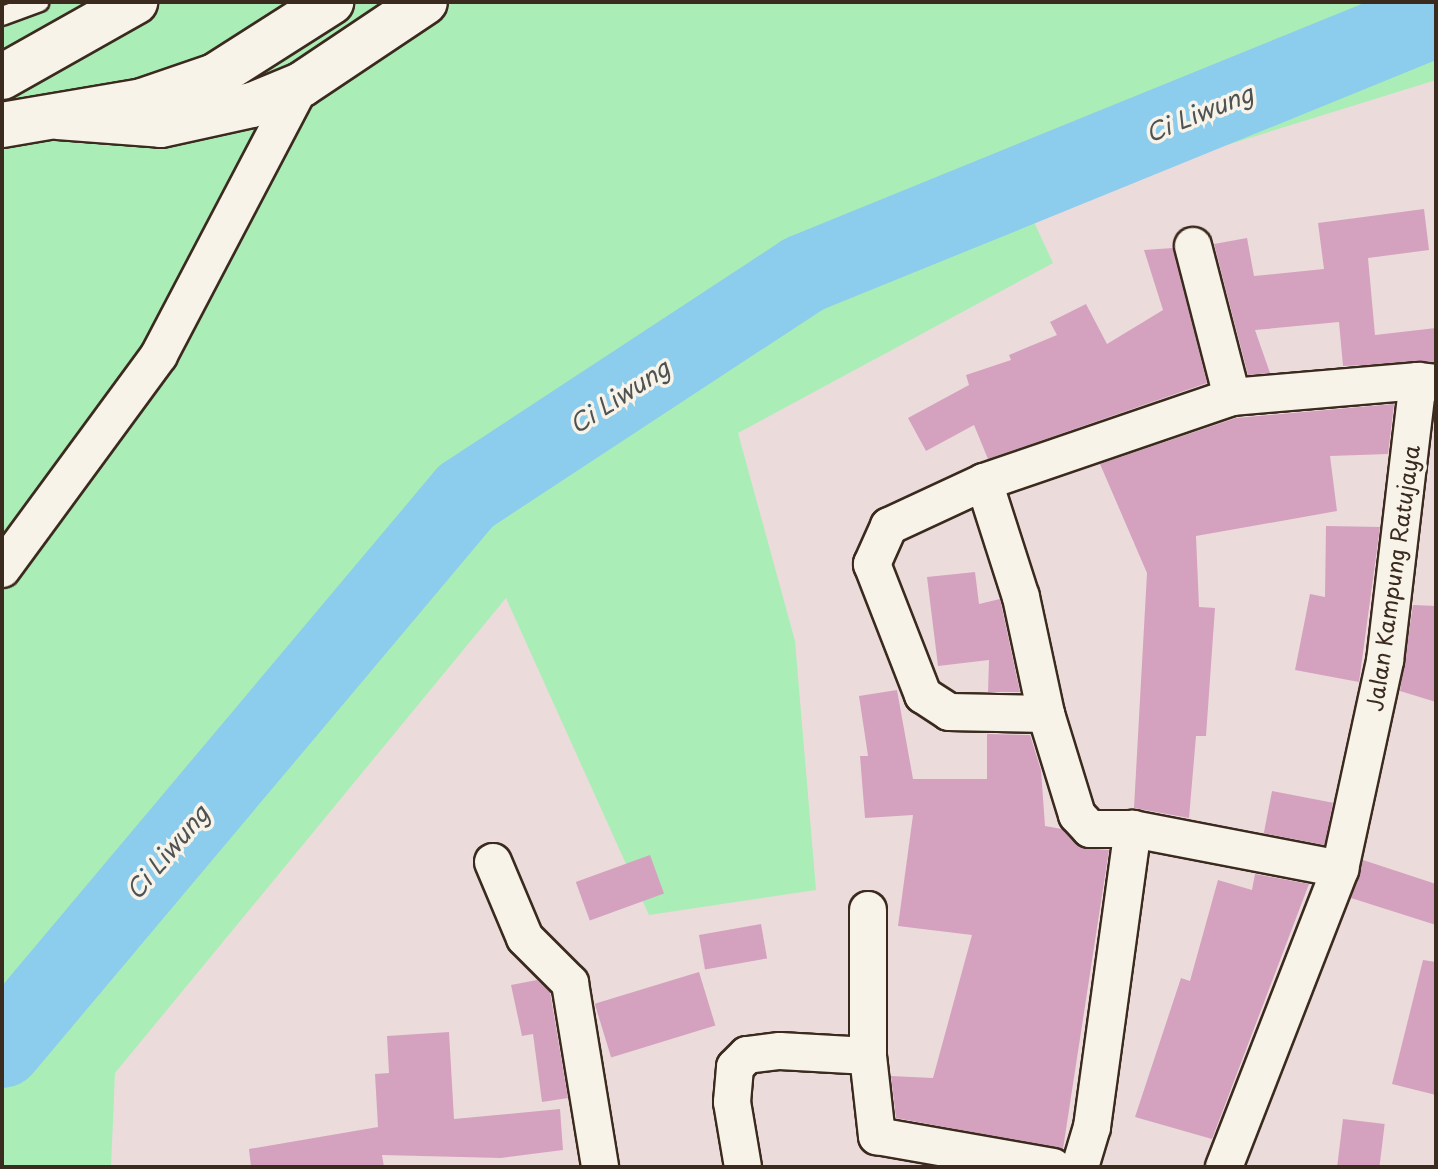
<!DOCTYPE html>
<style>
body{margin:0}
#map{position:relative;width:1438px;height:1169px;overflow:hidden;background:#ecdbdb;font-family:"Playpen Sans",sans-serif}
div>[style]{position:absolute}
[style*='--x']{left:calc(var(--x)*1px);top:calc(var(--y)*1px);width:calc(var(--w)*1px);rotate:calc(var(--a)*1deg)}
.green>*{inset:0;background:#abedb6}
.river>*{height:80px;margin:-40px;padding:0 40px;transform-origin:40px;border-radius:40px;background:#8ccced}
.building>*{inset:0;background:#d4a2be;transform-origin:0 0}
.roads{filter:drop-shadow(2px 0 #3b2a1e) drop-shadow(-2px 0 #3b2a1e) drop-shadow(0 2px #3b2a1e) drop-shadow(0 -2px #3b2a1e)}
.lane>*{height:18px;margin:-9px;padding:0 9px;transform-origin:9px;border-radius:9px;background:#f7f3e8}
.street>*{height:36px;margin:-18px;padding:0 18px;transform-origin:18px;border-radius:18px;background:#f7f3e8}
.secondary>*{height:44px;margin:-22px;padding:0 22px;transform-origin:22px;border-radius:22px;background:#f7f3e8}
span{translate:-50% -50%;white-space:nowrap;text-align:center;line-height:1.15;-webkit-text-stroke:7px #f7f3e8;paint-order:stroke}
.street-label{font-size:22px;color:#3b2a1e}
.water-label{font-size:24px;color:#4f5252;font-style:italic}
.frame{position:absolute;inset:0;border:4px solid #3b2a1e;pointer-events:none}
</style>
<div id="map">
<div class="green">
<i style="clip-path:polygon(2px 2px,1436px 2px,1436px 80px,1027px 207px,1053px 263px,738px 433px,795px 641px,816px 890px,649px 915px,506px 598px,115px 1073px,111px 1167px,2px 1167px)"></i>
</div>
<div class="river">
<i style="--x:2;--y:1048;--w:721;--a:-49.95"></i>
<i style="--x:466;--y:496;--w:404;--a:-33.3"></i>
<i style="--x:804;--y:274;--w:682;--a:-22.13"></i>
</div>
<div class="building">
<i style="clip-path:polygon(1424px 209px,1429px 250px,1368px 258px,1375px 335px,1436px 328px,1436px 362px,1343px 366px,1339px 322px,1255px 330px,1270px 373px,1248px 375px,1214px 244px,1247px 238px,1254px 276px,1324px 269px,1318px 223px)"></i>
<i style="clip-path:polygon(1173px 248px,1207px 383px,988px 459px,974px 425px,926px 451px,908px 418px,969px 385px,966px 375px,1011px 360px,1009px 355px,1057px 335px,1050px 322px,1086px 304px,1107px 344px,1163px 310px,1144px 250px)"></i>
<i style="clip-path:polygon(1394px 404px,1388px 454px,1330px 456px,1337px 511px,1196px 536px,1199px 607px,1215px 608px,1206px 736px,1196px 736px,1189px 818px,1134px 808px,1147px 573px,1100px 464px,1236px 418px)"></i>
<i style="clip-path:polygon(1326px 526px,1380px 527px,1359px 682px,1295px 670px,1310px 594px,1325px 597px)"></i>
<i style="clip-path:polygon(975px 572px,979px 604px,1000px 599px,1020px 692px,988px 692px,989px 660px,938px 666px,927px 577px)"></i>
<i style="clip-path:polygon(1413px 605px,1436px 606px,1436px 702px,1400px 691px)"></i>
<i style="clip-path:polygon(897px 690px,913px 779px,987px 779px,987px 734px,1030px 735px,1041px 770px,1045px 826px,1062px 829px,1082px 848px,1109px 850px,1063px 1149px,896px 1118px,891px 1076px,933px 1078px,972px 935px,898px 926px,913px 815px,865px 818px,860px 756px,868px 756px,859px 696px)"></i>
<i style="left:1272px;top:791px;width:62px;height:43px;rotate:11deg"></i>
<i style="left:650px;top:855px;width:41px;height:79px;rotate:70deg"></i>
<i style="clip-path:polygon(1363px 860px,1436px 884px,1436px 925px,1351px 898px)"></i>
<i style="clip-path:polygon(1255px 874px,1309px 884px,1212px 1139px,1135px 1117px,1181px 978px,1190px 981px,1218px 880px,1252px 890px)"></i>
<i style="left:761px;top:924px;width:35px;height:63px;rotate:80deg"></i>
<i style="clip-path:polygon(1423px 960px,1436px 962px,1436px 1095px,1392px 1084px)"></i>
<i style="left:699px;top:972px;width:56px;height:109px;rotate:73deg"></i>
<i style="clip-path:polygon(537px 980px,550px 992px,568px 1098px,542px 1102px,533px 1034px,522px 1036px,511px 985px)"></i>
<i style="clip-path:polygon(449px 1032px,454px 1119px,560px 1109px,563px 1150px,501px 1158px,382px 1155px,384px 1167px,251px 1167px,249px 1149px,378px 1127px,375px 1074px,389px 1073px,387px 1036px)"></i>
<i style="left:1343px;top:1119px;width:42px;height:48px;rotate:7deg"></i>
</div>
<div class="roads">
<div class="lane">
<i style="--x:2;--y:16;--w:40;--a:-20.2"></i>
</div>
<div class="street">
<i style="--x:1193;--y:246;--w:156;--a:75.5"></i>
<i style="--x:1418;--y:381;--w:187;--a:175.1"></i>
<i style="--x:1232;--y:397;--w:262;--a:161.1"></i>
<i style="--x:984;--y:482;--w:105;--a:155.1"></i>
<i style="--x:889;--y:526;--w:42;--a:114.1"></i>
<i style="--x:872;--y:564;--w:141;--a:68.7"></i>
<i style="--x:923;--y:695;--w:31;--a:33"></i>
<i style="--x:949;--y:712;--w:97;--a:1.2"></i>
<i style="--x:1046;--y:714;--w:106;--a:72.9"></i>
<i style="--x:1077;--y:815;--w:19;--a:47"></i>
<i style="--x:1090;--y:829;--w:43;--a:0"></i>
<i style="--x:1133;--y:829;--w:211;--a:10.9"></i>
<i style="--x:1340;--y:869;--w:213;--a:-77.8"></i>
<i style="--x:1385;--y:661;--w:282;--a:-83.3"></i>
<i style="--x:1418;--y:381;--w:18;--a:6"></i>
<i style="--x:984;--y:482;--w:121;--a:72.2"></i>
<i style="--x:1021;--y:597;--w:120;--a:77.9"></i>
<i style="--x:2;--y:569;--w:265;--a:-53.7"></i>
<i style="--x:159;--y:355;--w:305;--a:-62.3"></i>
<i style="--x:493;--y:862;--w:82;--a:67.2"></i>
<i style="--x:525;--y:938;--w:64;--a:45"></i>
<i style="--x:570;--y:983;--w:186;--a:80.7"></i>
<i style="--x:868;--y:910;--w:146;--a:90"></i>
<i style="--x:868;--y:1056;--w:81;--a:83.6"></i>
<i style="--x:877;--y:1136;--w:179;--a:10"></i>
<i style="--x:743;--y:1167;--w:66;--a:-99.6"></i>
<i style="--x:732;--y:1102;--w:35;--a:-85"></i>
<i style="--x:735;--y:1067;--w:17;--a:-45"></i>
<i style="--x:747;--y:1055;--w:33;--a:-7"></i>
<i style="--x:780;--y:1051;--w:88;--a:3.3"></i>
<i style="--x:1080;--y:1167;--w:42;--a:-73.3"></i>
<i style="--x:1092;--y:1127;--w:301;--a:-82.2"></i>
<i style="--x:1224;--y:1167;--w:320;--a:-68.7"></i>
</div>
<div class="secondary">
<i style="--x:2;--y:77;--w:153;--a:-29.4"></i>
<i style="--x:58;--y:117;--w:103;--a:4.4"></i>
<i style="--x:161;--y:125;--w:93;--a:-12.4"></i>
<i style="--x:252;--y:105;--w:53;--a:-22.2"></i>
<i style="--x:301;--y:85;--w:149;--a:-33.8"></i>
<i style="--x:2;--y:125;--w:142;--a:-9.7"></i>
<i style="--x:142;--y:101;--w:77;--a:-18.9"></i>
<i style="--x:215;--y:76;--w:138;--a:-32.5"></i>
</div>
</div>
<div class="street-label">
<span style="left:1392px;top:578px;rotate:-82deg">Jalan Kampung Ratujaya</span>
</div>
<div class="water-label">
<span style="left:1199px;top:113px;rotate:-22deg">Ci Liwung</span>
<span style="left:619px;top:396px;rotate:-33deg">Ci Liwung</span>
<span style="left:167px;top:852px;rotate:-50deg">Ci Liwung</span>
</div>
<div class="frame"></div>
</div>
